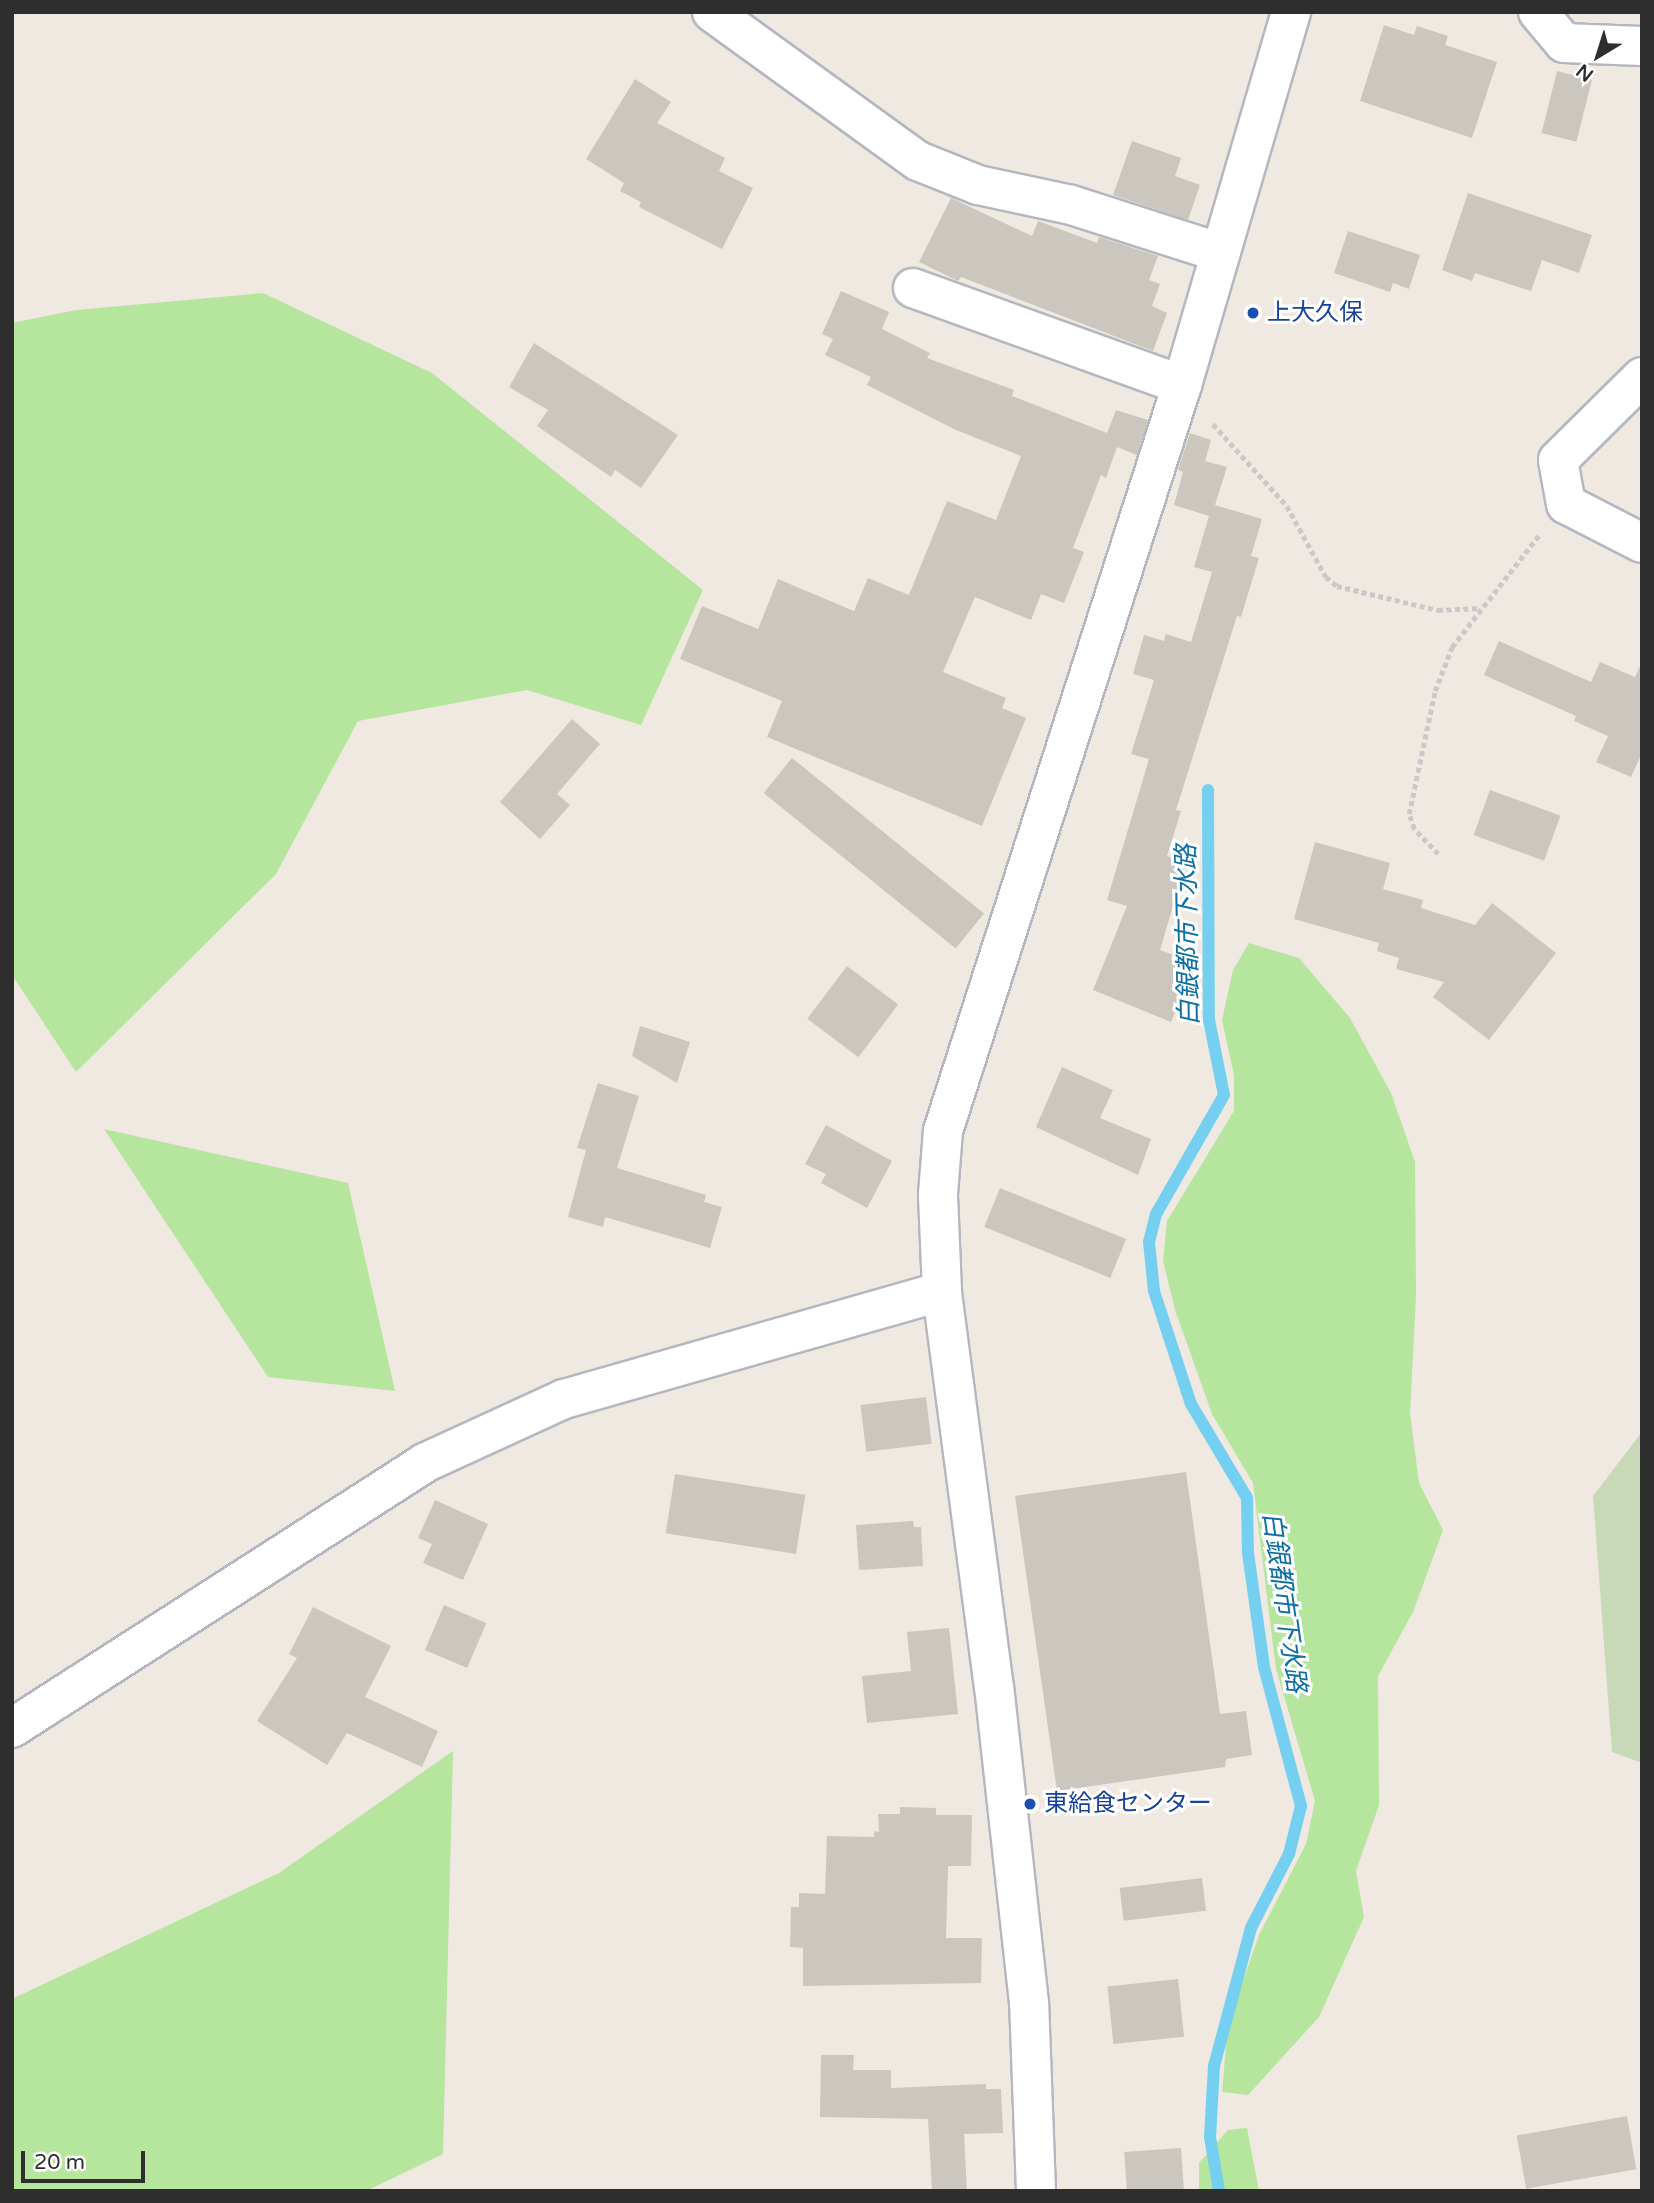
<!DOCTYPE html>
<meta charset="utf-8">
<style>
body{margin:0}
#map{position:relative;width:1654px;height:2203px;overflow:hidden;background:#efe9e1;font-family:"Varela Round","Noto Sans JP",sans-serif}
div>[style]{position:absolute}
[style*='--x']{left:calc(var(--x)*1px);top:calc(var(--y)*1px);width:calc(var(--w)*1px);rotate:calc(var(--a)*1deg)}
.green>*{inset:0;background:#b6e59e}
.cemetery>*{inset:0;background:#c8d9b8}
.stream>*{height:12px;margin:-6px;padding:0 6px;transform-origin:6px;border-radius:6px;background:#75cff0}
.building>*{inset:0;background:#cbc7bf;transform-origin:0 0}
.path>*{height:4.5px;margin-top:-2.25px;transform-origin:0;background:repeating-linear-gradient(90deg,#c9c9c9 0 5px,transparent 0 8.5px)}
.roads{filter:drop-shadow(2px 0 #b4b7c1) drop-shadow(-2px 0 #b4b7c1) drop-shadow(0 2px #b4b7c1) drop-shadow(0 -2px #b4b7c1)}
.minor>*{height:38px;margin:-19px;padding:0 19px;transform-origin:19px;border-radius:19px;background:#fff}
.dots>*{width:19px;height:19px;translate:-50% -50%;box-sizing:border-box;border:4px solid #fff;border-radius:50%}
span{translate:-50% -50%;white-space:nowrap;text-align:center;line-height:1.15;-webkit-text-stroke:6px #fff;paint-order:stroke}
.transit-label{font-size:24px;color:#164399}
.left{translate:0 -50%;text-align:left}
.water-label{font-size:26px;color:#0d6fa3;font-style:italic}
.frame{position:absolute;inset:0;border:14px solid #2e2e2e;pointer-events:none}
.north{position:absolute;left:1563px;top:21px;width:70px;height:70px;-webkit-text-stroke:5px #fff;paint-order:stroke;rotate:218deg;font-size:19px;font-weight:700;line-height:28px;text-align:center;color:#2e2e2e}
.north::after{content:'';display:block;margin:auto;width:24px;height:32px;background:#2e2e2e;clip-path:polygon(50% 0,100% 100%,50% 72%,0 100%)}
.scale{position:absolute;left:21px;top:2151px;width:124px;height:32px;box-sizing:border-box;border:4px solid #2e2e2e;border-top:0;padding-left:9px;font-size:21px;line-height:24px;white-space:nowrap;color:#2e2e2e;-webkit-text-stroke:5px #fff;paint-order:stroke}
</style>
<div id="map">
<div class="green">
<i style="clip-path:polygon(263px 293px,432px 373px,703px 590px,641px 725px,527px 690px,358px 721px,276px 874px,76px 1072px,12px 975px,12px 323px,76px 310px)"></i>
<i style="clip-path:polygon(1249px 943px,1299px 958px,1350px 1018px,1391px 1093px,1415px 1162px,1416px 1295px,1410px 1413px,1419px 1483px,1443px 1530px,1413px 1612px,1378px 1676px,1379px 1805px,1356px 1871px,1364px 1917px,1319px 2017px,1248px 2095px,1222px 2092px,1228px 2024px,1259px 1935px,1306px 1844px,1315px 1801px,1276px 1669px,1253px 1483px,1212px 1414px,1175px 1310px,1163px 1261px,1167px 1221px,1234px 1111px,1234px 1075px,1222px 1020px,1233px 970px)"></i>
<i style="clip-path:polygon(104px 1129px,348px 1183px,395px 1391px,268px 1377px)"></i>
<i style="clip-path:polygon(453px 1751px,443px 2154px,366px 2191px,12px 2191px,12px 1999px,279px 1873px)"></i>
<i style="clip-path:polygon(1247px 2128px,1259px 2191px,1199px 2191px,1199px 2163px,1228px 2130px)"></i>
</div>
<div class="cemetery">
<i style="clip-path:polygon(1642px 1432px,1642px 1763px,1612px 1752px,1593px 1496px)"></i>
</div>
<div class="stream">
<i style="--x:1208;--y:790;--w:230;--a:89.8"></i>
<i style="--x:1209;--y:1020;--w:76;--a:78.7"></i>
<i style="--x:1224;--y:1095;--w:137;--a:119.7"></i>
<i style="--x:1156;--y:1214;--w:29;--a:104"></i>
<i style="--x:1149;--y:1242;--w:49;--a:84.2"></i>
<i style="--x:1154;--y:1291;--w:119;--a:71.9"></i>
<i style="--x:1191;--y:1404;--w:109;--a:59.2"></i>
<i style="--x:1247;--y:1498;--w:55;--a:89"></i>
<i style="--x:1248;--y:1553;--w:115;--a:82"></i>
<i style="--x:1264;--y:1667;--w:144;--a:75.1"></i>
<i style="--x:1301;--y:1806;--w:49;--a:104"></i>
<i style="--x:1289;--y:1854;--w:83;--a:117.2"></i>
<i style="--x:1251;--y:1928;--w:143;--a:105"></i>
<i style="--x:1214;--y:2066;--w:71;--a:93.2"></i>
<i style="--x:1210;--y:2137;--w:55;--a:80.5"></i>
</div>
<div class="building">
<i style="clip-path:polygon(1384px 25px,1414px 35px,1417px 26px,1448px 36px,1445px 45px,1497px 62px,1472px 138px,1360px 101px)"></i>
<i style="left:1557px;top:71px;width:36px;height:64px;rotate:14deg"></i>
<i style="clip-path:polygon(635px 79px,671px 102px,657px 123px,725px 158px,719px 171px,753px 188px,722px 249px,639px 207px,641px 202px,620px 191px,624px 183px,586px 159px)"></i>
<i style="clip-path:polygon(1132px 141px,1181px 158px,1175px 176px,1200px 185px,1188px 220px,1113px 195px)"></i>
<i style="clip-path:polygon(1468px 193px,1592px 235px,1579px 273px,1542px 260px,1531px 291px,1475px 273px,1472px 281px,1442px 270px)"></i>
<i style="clip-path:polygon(951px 198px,1032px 236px,1038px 221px,1097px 243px,1099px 237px,1158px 256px,1149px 280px,1160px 284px,1152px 306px,1167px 313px,1153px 351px,961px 277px,958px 281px,919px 262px)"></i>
<i style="clip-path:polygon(1348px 231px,1420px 255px,1409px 289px,1393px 283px,1390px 292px,1334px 273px)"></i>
<i style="clip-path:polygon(841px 291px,889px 312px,882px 329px,930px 353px,927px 358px,1014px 390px,1012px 396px,1107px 433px,1116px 410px,1148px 420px,1137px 455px,1117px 447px,1106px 478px,1101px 475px,1073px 548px,1084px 552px,1064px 603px,1041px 594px,1031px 620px,975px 597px,943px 672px,1006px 698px,1002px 708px,1026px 718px,982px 826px,767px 737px,782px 701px,680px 659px,702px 606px,758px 629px,778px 579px,854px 611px,868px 578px,909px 595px,947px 501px,996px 520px,1021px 456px,956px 430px,867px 385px,871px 377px,825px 355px,833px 339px,822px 334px)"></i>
<i style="clip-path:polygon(534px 343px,678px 435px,641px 488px,615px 470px,611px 477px,537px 426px,548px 410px,509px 387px)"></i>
<i style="clip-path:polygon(1190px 433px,1211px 440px,1205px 461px,1227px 467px,1215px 505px,1262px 519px,1251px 556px,1259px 558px,1241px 617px,1237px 616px,1176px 810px,1181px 811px,1167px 856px,1186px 862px,1160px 950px,1195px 963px,1171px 1022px,1093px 990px,1127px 906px,1107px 900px,1149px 759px,1131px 754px,1154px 680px,1133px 674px,1144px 635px,1164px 641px,1166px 634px,1191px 642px,1212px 572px,1194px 567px,1209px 516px,1174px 505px,1183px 472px,1178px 470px)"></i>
<i style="clip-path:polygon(1499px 641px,1591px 682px,1600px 662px,1635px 677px,1642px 662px,1642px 753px,1631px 777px,1596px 762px,1608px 736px,1574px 721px,1576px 716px,1484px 675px)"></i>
<i style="clip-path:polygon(572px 719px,600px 744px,557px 794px,570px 805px,540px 839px,500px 802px)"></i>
<i style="left:792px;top:758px;width:247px;height:45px;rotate:39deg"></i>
<i style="left:1490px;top:790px;width:75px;height:48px;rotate:20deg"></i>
<i style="clip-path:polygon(1315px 842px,1390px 863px,1383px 889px,1423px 900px,1421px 908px,1475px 925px,1492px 903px,1556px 953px,1489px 1040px,1433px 997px,1444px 982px,1396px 969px,1399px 958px,1377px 951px,1379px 943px,1294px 919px)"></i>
<i style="left:847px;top:966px;width:64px;height:66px;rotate:37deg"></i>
<i style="clip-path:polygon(640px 1026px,690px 1042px,677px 1083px,632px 1056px)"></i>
<i style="clip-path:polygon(1062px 1067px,1113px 1090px,1100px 1118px,1151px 1139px,1138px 1175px,1036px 1127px)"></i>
<i style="clip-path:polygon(598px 1083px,639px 1096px,617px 1168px,706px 1195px,704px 1202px,722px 1207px,710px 1248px,605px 1217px,603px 1227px,568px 1217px,586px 1150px,577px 1148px)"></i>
<i style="clip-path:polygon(826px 1125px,892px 1161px,867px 1208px,821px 1183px,826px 1174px,805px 1164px)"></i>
<i style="left:1000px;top:1188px;width:136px;height:42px;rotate:22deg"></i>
<i style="left:926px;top:1397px;width:47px;height:66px;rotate:83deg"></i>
<i style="clip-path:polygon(1186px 1472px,1220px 1714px,1246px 1711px,1252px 1755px,1226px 1759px,1225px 1767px,1057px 1791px,1015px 1496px)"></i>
<i style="left:675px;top:1474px;width:132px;height:60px;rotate:9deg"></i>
<i style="clip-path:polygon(435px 1500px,488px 1524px,463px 1580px,423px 1563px,432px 1544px,418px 1538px)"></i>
<i style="clip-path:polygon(913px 1521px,914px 1527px,921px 1527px,923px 1566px,859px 1570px,856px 1525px)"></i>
<i style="left:444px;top:1605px;width:46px;height:49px;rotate:23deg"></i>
<i style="clip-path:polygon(313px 1607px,391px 1646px,365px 1697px,438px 1731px,422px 1767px,347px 1733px,327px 1765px,257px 1721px,297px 1658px,289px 1654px)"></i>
<i style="clip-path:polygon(949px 1628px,958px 1714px,867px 1723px,862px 1676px,911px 1671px,907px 1632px)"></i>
<i style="clip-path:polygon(900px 1807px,936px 1808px,936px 1815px,972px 1815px,971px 1866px,948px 1866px,946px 1938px,982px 1938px,981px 1983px,803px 1986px,803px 1948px,790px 1947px,791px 1907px,799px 1907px,799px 1893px,825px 1894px,827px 1836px,874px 1837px,874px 1831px,879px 1832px,878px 1814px,900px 1814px)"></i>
<i style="left:1202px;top:1878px;width:33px;height:83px;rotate:83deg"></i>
<i style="left:1178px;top:1979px;width:58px;height:71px;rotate:84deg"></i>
<i style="clip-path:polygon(821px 2055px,854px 2055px,853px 2070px,891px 2070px,891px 2088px,986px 2084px,986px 2089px,1001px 2089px,1003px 2133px,964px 2134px,967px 2191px,932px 2191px,928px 2119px,820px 2117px)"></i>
<i style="left:1627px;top:2116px;width:54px;height:112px;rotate:80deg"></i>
<i style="left:1181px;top:2148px;width:43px;height:57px;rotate:86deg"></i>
</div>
<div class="path">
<i style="--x:1213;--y:424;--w:110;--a:47.9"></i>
<i style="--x:1287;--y:506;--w:81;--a:61.2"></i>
<i style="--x:1326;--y:577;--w:14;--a:39"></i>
<i style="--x:1337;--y:586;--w:104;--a:13.4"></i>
<i style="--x:1438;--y:610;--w:42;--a:-2.7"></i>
<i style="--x:1438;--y:854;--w:35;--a:-134"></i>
<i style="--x:1414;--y:829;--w:16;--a:-108"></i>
<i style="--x:1409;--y:814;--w:126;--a:-78.1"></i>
<i style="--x:1435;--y:691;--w:47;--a:-68.9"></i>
<i style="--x:1452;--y:647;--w:143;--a:-52.1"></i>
</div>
<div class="roads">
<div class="minor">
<i style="--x:712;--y:12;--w:254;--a:35.9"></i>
<i style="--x:918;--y:161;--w:65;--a:21.8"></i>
<i style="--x:978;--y:185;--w:95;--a:12.1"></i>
<i style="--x:1071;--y:205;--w:157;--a:17.7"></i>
<i style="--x:1538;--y:12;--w:40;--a:50"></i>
<i style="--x:1564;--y:43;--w:78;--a:2.2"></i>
<i style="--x:913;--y:288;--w:286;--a:19.8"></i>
<i style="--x:1642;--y:377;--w:118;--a:135.3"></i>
<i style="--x:1558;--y:460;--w:45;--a:79.7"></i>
<i style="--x:1566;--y:504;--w:85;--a:27.2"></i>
<i style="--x:12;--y:1728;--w:490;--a:-32.7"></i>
<i style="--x:424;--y:1463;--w:154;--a:-24.6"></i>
<i style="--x:564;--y:1399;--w:393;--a:-15.9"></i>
<i style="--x:1036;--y:2191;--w:188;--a:-92.1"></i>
<i style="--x:1029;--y:2003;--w:317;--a:-96.3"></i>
<i style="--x:994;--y:1688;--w:400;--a:-97.5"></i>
<i style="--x:942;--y:1291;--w:97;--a:-92.4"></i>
<i style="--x:938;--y:1194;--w:63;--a:-85.5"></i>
<i style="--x:943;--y:1131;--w:783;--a:-72.24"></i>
<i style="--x:1182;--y:385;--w:389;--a:-73.7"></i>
</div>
</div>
<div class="dots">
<i style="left:1253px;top:313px;background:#1a4fb4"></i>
<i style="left:1030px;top:1804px;background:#1a4fb4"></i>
</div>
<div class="transit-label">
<span class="left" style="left:1267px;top:313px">上大久保</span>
<span class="left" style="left:1044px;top:1804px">東給食センター</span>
</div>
<div class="water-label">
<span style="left:1188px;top:935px;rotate:-91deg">白銀都市下水路</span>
<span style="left:1284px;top:1602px;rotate:82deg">白銀都市下水路</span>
</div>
<div class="frame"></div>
<div class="north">N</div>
<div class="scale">20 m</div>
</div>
